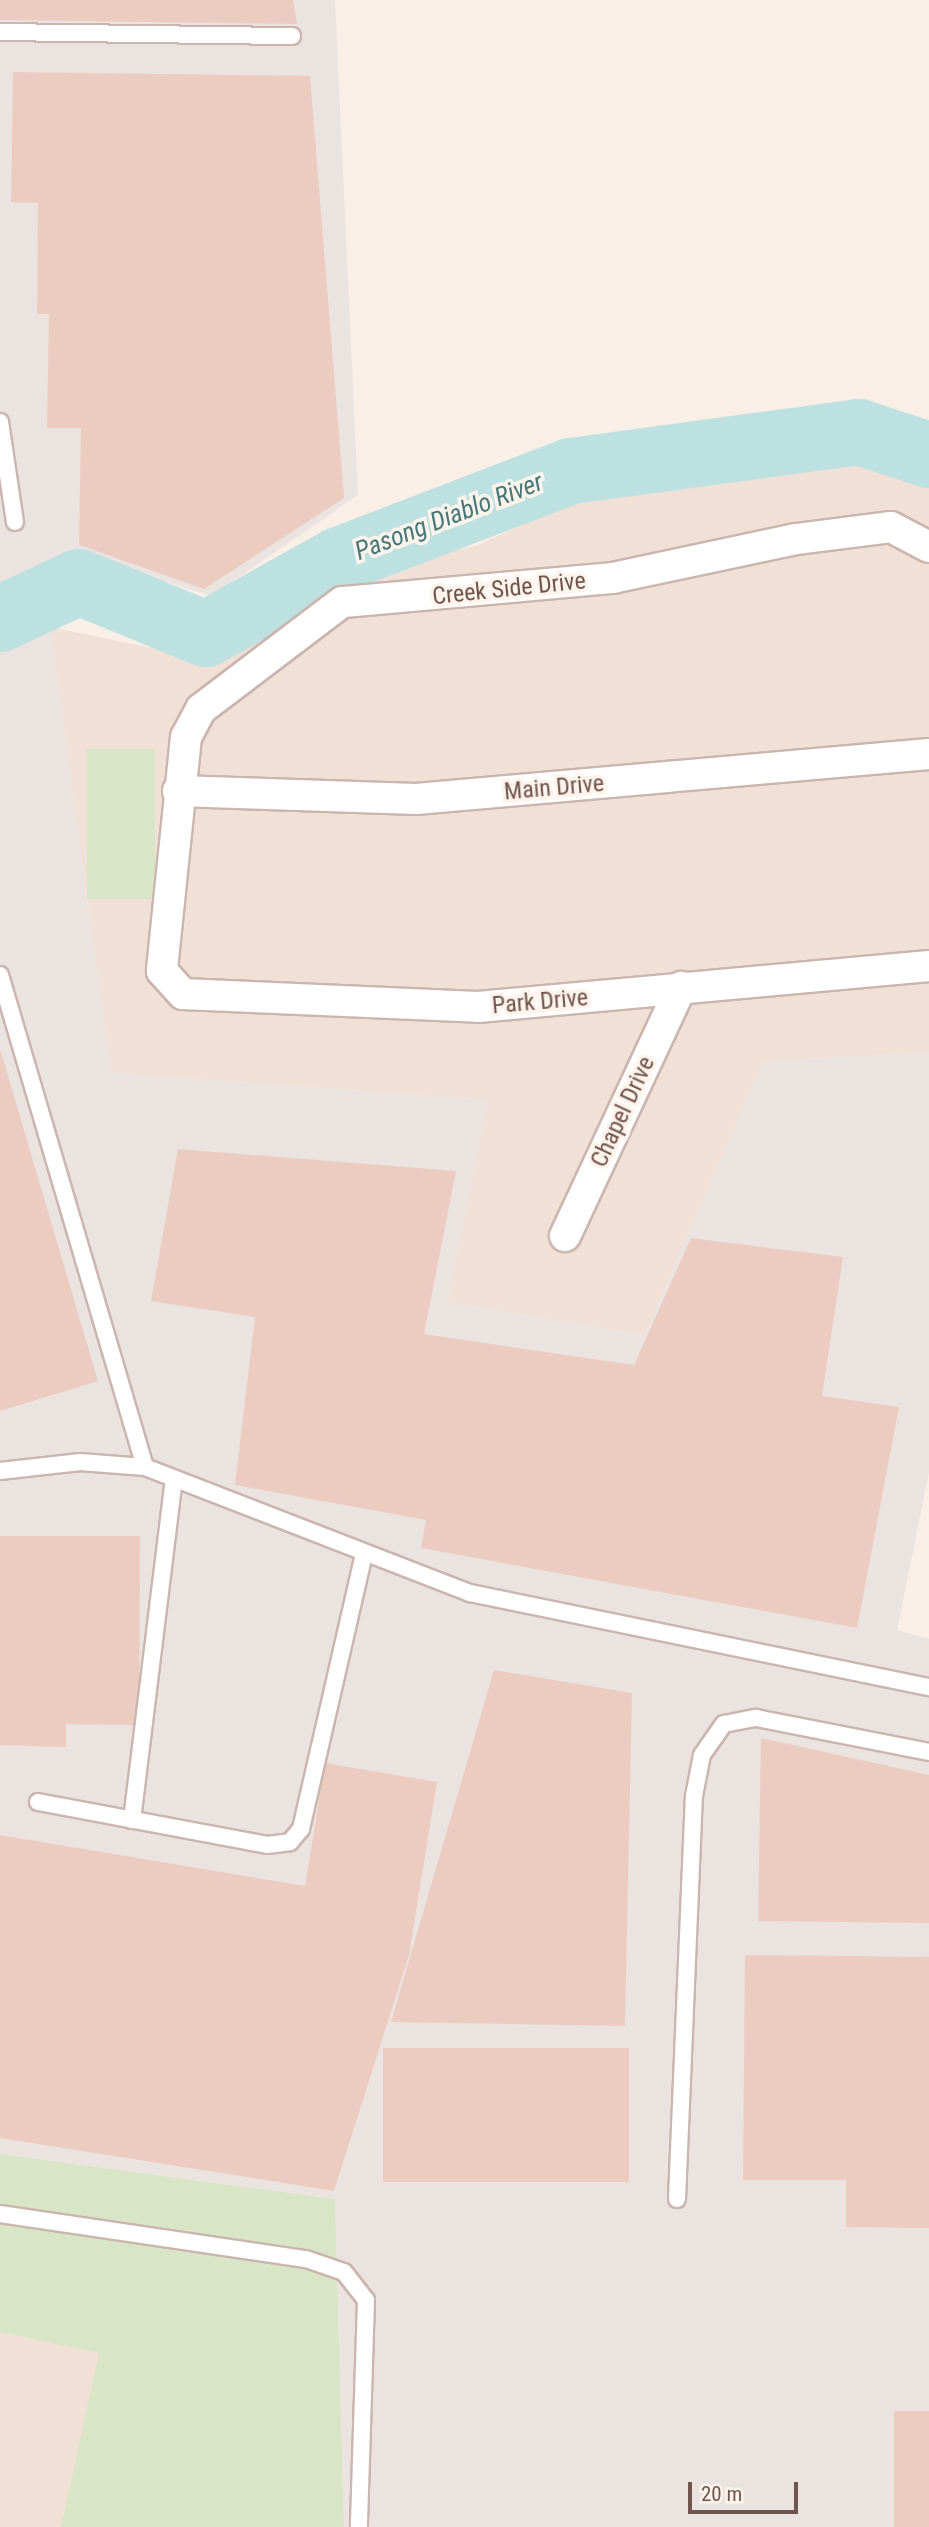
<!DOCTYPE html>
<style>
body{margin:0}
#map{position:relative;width:929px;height:2527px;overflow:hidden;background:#f9efe6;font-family:"Roboto Condensed",sans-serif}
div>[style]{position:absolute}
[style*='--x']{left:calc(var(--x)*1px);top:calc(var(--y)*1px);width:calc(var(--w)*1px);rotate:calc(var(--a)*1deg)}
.residential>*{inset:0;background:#f0e0d6}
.industrial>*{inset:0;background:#eae3e0}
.green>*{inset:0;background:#d8e5c6;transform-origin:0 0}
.river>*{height:66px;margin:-33px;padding:0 33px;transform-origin:33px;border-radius:33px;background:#bde1e0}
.building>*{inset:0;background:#ecccc1;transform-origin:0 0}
.roads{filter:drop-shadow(2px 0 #cab6ae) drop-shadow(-2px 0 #cab6ae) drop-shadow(0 2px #cab6ae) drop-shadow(0 -2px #cab6ae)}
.lane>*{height:16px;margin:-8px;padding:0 8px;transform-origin:8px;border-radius:8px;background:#fff}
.street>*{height:30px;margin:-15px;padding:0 15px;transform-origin:15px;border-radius:15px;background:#fff}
span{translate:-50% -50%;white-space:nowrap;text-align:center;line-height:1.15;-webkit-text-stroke:7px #fdf4ec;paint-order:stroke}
.street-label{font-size:24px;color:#70554e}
.water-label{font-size:26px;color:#47797a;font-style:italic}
.scale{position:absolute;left:688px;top:2482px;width:110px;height:32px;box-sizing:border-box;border:4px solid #70554e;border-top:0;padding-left:9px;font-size:21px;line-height:24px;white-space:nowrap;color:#70554e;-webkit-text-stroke:5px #fdf4ec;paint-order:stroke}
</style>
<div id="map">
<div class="residential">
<i style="clip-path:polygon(872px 462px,929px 480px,929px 1053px,763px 1061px,645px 1335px,447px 1302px,488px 1100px,111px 1073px,50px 627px,216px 661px,330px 585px,398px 557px,474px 547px,571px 502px,760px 466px)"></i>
<i style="clip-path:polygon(0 2332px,100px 2353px,61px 2527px,0 2527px)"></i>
</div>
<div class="industrial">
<i style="clip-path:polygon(0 0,335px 0,358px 495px,211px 596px,84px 555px,0 592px)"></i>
<i style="clip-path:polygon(50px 627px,111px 1073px,488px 1100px,447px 1302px,645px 1335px,763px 1061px,929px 1053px,929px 1472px,897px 1630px,929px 1639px,929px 2527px,344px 2527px,335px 2199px,0 2154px,0 652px)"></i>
</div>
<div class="green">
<i style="left:87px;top:749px;width:68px;height:150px"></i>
<i style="clip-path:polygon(0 2154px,335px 2199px,344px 2527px,61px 2527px,99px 2353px,0 2332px)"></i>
</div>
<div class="river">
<i style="--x:0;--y:619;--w:87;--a:-25.1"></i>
<i style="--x:79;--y:582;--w:137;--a:22.3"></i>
<i style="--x:206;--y:634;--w:152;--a:-29.1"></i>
<i style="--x:339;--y:560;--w:248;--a:-21"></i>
<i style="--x:571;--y:471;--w:291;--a:-7.7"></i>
<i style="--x:859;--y:432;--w:74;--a:18.2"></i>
</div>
<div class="building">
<i style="clip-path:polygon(0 0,293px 0,297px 24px,0 20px)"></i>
<i style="clip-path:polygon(13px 72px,310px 76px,344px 498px,204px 589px,79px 545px,81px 428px,47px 428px,49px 314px,37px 314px,38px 203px,11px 202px)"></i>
<i style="clip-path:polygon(1px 1052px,98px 1381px,0 1411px,0 1053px)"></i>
<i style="clip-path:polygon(178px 1149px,456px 1171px,424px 1334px,634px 1365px,691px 1238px,843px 1257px,822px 1396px,899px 1407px,857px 1628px,421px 1548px,426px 1520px,235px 1485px,255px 1317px,151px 1301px)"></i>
<i style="clip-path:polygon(0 1536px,140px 1536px,139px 1725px,66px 1724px,66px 1747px,0 1745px)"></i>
<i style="clip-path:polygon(494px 1670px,632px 1693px,625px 2026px,391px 2022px)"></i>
<i style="clip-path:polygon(761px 1738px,929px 1775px,929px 1923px,758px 1921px)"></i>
<i style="clip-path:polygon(325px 1763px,437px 1782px,409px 1955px,334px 2191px,0 2138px,0 1835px,305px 1886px)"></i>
<i style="clip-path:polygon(745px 1955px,929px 1957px,929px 2228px,846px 2227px,846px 2180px,743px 2180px)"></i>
<i style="left:383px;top:2048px;width:246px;height:134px"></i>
<i style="left:894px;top:2411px;width:35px;height:116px"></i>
</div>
<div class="roads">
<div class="lane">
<i style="--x:0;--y:32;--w:292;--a:0.8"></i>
<i style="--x:0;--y:422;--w:101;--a:81.5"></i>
<i style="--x:0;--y:975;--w:513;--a:73.58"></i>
<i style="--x:0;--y:1471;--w:81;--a:-6.4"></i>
<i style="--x:80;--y:1462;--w:65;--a:4.4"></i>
<i style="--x:145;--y:1467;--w:349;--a:21.2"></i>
<i style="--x:470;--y:1593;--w:469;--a:11.6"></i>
<i style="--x:38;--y:1802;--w:233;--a:10.6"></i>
<i style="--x:267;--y:1845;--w:23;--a:-7"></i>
<i style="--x:290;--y:1842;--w:17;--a:-50"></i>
<i style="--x:301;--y:1829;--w:282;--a:-77.1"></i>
<i style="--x:132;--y:1820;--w:343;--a:-83"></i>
<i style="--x:677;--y:2199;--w:403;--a:-87.6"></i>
<i style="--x:694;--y:1796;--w:42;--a:-79"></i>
<i style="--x:702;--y:1755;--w:38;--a:-55"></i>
<i style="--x:724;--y:1724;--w:33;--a:-11"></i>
<i style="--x:756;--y:1718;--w:176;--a:11.1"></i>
<i style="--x:0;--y:2214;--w:309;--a:8.4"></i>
<i style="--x:306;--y:2259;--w:40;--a:18.9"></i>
<i style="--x:344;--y:2272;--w:36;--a:52"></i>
<i style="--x:366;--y:2300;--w:227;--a:91.8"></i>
</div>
<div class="street">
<i style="--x:929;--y:547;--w:43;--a:-152.2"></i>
<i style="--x:891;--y:527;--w:96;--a:172.8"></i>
<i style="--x:796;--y:539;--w:187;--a:168"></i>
<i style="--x:613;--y:578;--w:272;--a:174.9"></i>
<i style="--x:342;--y:602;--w:177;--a:142.8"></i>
<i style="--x:201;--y:709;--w:32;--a:118"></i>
<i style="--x:186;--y:737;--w:235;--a:95.9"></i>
<i style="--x:162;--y:971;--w:31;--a:48"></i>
<i style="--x:183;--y:994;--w:295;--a:2.5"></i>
<i style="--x:478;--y:1007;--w:453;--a:-5.2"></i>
<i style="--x:178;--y:791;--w:238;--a:1.9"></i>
<i style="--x:416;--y:799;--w:515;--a:-5.01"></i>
<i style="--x:565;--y:1236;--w:275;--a:-65"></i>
</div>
</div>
<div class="street-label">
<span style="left:509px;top:589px;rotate:-6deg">Creek Side Drive</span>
<span style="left:554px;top:788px;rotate:-5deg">Main Drive</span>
<span style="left:540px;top:1002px;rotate:-5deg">Park Drive</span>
<span style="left:623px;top:1112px;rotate:-65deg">Chapel Drive</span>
</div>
<div class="water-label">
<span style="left:449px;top:517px;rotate:-21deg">Pasong Diablo River</span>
</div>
<div class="scale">20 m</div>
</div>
